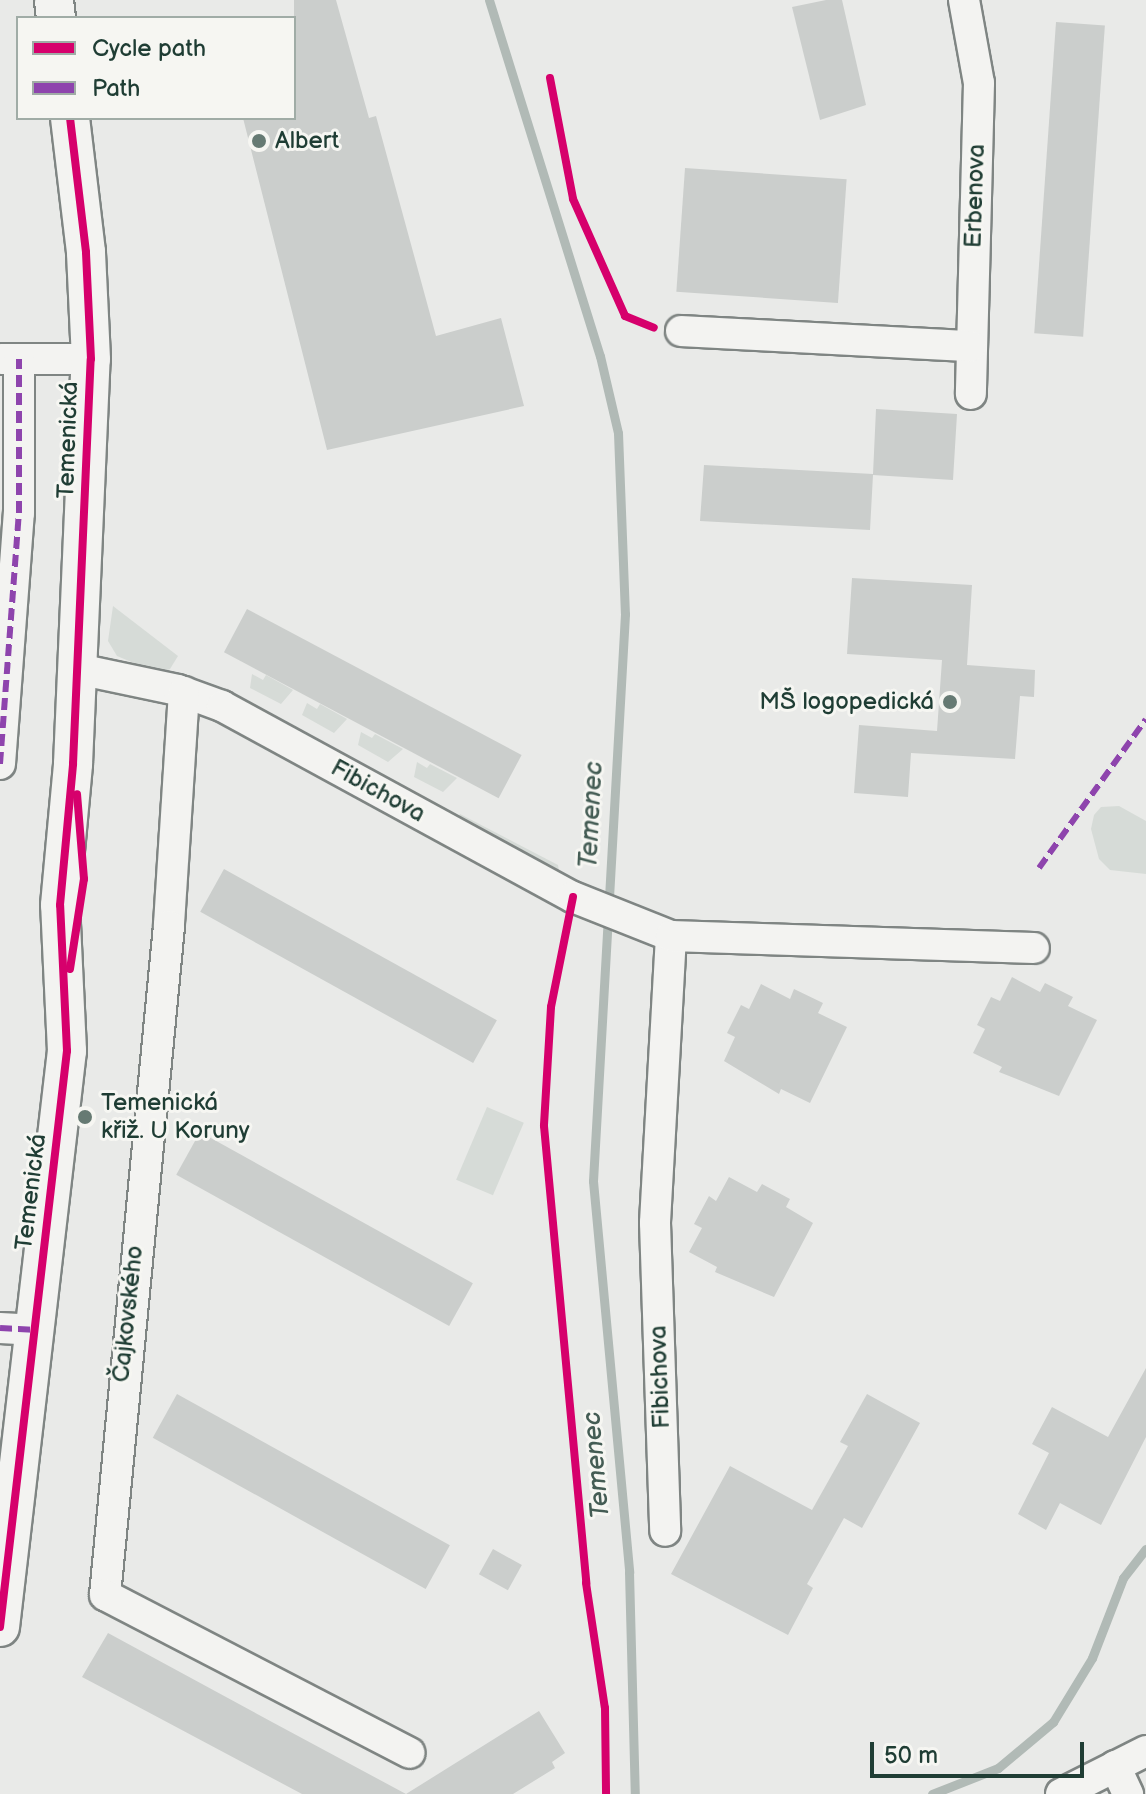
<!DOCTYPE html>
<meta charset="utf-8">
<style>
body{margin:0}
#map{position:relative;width:1146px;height:1794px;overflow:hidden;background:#e9eae8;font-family:"Balsamiq Sans",sans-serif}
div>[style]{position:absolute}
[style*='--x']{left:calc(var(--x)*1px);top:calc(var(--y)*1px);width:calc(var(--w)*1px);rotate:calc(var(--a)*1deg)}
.green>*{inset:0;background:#d6dbd7;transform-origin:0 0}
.stream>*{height:9px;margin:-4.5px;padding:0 4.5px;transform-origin:4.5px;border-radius:4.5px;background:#b1bab6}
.building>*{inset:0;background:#cbcecc;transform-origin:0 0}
.roads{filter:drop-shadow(2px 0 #7f8583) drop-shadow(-2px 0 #7f8583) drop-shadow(0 2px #7f8583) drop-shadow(0 -2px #7f8583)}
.minor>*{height:30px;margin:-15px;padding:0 15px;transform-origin:15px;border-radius:15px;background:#f3f3f1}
.tertiary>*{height:38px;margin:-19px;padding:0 19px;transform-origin:19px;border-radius:19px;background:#f3f3f1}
.quiet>*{height:6px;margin-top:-3px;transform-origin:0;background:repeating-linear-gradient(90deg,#8e44ad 0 12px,transparent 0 18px)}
.cycleway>*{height:8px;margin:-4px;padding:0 4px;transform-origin:4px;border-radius:4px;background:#d6006c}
.dots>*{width:22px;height:22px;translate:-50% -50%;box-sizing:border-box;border:4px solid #f6f6f2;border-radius:50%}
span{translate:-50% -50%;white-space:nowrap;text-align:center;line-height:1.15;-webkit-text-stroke:6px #f6f6f2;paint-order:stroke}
.poi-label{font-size:24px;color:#1f3d34}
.left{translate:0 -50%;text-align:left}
.right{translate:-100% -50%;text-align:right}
.street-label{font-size:24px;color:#1f3d34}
.water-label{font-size:26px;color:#445c54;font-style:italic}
.legend{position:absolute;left:16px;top:16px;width:280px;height:104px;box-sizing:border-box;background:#f6f6f2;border:2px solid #a0aca6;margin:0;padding:10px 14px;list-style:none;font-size:24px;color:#1f3d34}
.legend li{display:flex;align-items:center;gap:16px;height:40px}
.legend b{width:40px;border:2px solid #a0aca6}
.scale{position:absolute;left:870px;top:1742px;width:214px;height:36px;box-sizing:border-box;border:4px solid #1f3d34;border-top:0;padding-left:10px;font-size:24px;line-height:28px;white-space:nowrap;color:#1f3d34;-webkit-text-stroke:6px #f6f6f2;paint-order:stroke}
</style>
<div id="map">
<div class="green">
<i style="clip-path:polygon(113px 606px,178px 656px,170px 669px,158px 673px,117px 656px,108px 641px)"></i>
<i style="clip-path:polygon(252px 674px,263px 680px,266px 675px,293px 690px,281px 704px,250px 688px)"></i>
<i style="clip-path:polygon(307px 703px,317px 709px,320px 704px,347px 719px,334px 733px,302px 715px)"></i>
<i style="clip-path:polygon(361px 732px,372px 738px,375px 734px,403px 749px,388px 762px,358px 745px)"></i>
<i style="clip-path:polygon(417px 762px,427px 768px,430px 764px,457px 778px,443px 792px,414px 777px)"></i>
<i style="clip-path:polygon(1119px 806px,1146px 821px,1146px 874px,1110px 870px,1099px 859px,1091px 829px,1094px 815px,1101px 807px)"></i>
<i style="clip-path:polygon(460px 814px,558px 865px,560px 877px,456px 821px)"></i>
<i style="left:487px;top:1107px;width:40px;height:79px;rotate:23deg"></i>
</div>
<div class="stream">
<i style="--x:489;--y:0;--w:373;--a:72.7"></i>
<i style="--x:600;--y:356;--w:79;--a:76.8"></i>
<i style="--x:618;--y:433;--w:181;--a:87.8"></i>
<i style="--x:625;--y:614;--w:568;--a:93.23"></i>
<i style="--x:593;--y:1181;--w:393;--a:84.7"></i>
<i style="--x:629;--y:1572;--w:222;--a:88.5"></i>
<i style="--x:932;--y:1794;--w:71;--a:-21.5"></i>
<i style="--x:998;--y:1768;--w:72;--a:-39.9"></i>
<i style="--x:1053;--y:1722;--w:75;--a:-58.6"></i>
<i style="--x:1092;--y:1658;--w:86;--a:-68.8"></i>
<i style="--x:1123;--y:1578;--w:37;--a:-52"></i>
</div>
<div class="building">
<i style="clip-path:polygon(294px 0,336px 0,369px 118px,376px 116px,436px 336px,501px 318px,524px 406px,327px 450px,243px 118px,294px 118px)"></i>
<i style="clip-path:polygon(826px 0,842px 0,866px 105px,820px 120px,792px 7px)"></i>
<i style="left:1056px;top:22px;width:49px;height:312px;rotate:4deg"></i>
<i style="left:685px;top:168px;width:162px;height:124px;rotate:4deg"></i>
<i style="clip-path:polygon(876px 409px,957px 414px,953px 480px,873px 475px,870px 530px,700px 521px,704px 465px,873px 474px)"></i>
<i style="clip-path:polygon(852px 578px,972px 585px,967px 665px,1035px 670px,1034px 697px,1020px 696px,1015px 759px,911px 753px,908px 797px,854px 793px,859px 725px,937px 731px,942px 660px,847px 654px)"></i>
<i style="left:247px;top:609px;width:311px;height:49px;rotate:28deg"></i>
<i style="left:224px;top:869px;width:312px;height:49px;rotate:29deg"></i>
<i style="clip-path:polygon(1012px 977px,1040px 992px,1045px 983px,1073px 997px,1068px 1006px,1097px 1020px,1059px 1096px,999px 1072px,1002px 1067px,973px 1053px,985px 1029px,977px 1025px,991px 997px,1000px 1001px)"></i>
<i style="clip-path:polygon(761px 984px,790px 999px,794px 989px,823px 1003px,818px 1013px,847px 1027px,810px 1103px,781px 1089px,779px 1094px,724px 1061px,735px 1037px,727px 1033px,741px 1005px,749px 1009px)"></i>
<i style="left:200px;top:1132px;width:312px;height:49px;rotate:29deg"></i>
<i style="clip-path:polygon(729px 1177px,757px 1192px,762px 1184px,790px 1199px,786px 1207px,813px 1223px,774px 1297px,715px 1272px,717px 1267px,689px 1252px,702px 1228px,694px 1224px,709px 1196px,716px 1201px)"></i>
<i style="clip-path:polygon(1146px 1368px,1146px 1437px,1101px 1525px,1060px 1503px,1046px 1530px,1018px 1514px,1049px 1453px,1032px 1444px,1052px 1407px,1108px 1437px)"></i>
<i style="left:177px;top:1394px;width:312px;height:50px;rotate:29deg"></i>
<i style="clip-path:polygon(867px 1394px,920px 1423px,862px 1528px,844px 1518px,807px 1584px,813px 1588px,788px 1635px,671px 1574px,730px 1466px,812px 1510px,848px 1446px,840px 1442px)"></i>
<i style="left:493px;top:1549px;width:33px;height:29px;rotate:29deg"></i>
<i style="clip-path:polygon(108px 1633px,272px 1722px,406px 1794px,302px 1794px,101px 1687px,82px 1677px)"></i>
<i style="clip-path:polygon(539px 1711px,565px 1753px,552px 1762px,555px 1768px,513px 1794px,406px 1794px)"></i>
</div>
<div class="roads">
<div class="minor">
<i style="--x:964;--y:0;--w:84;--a:79.8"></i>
<i style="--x:979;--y:83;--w:311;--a:91.5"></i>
<i style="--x:681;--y:331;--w:290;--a:3"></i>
<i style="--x:1;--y:359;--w:90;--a:0"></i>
<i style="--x:78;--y:669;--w:102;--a:11.9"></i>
<i style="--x:178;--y:690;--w:47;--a:20"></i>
<i style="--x:222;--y:706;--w:400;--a:28.6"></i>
<i style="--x:573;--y:897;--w:105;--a:21.7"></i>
<i style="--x:671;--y:936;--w:287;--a:93.2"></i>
<i style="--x:655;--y:1223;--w:308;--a:88.1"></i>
<i style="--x:184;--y:692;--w:234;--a:93.7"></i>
<i style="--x:169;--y:926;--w:672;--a:95.46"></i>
<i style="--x:105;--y:1595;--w:343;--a:27.4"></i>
<i style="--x:0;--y:764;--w:252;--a:-85.7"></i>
<i style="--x:19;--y:513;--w:154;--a:-90"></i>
<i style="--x:671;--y:936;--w:363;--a:1.9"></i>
<i style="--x:0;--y:1328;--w:37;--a:3"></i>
<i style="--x:1115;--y:1766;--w:31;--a:65"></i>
<i style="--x:1061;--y:1794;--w:95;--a:-26.8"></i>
</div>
<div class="tertiary">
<i style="--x:54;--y:0;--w:18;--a:84"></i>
<i style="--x:0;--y:1627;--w:580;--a:-83.37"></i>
<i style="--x:67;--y:1051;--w:146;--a:-92.7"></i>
<i style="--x:60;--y:905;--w:142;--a:-84.7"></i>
<i style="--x:73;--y:764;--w:405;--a:-87.5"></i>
<i style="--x:91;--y:359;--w:107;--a:-92.7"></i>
<i style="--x:86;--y:252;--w:135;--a:-96.8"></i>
</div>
</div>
<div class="quiet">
<i style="--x:0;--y:764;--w:252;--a:-85.7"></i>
<i style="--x:19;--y:513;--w:154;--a:-90"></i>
<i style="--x:1039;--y:868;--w:183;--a:-54.3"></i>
<i style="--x:0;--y:1328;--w:37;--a:3"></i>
</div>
<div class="cycleway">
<i style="--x:550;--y:78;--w:123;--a:79.2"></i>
<i style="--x:573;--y:199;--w:128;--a:66"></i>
<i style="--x:625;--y:316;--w:31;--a:22"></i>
<i style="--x:573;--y:897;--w:112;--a:101.3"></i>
<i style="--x:551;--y:1007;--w:119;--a:93.4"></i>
<i style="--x:544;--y:1126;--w:459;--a:84.7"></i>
<i style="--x:586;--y:1583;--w:126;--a:81.4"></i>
<i style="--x:605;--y:1708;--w:86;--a:89.3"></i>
<i style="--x:70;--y:969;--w:91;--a:-81.2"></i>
<i style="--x:84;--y:879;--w:85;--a:-94.7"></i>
<i style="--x:0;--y:1627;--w:580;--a:-83.37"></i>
<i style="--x:67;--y:1051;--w:146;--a:-92.7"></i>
<i style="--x:60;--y:905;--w:142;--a:-84.7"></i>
<i style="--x:73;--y:764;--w:405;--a:-87.5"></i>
<i style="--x:91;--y:359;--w:107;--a:-92.7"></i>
<i style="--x:86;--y:252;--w:135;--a:-96.8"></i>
</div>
<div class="dots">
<i style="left:259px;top:141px;background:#667a73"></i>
<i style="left:950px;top:702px;background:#667a73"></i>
<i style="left:85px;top:1117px;background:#667a73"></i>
</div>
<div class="poi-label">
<span class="left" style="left:275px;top:141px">Albert</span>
<span class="right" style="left:934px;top:702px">MŠ logopedická</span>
<span class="left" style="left:101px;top:1117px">Temenická<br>křiž. U Koruny</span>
</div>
<div class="street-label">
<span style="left:975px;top:196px;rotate:-88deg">Erbenova</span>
<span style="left:68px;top:440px;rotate:-88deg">Temenická</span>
<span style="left:378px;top:791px;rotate:29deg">Fibichova</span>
<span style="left:31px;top:1192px;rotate:-83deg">Temenická</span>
<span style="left:128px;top:1314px;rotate:-84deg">Čajkovského</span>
<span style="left:660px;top:1377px;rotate:-92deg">Fibichova</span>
</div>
<div class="water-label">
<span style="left:592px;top:815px;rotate:-87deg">Temenec</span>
<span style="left:597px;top:1465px;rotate:-95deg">Temenec</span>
</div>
<ul class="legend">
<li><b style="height:10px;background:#d6006c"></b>Cycle path</li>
<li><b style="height:10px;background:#8e44ad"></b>Path</li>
</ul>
<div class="scale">50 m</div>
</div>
